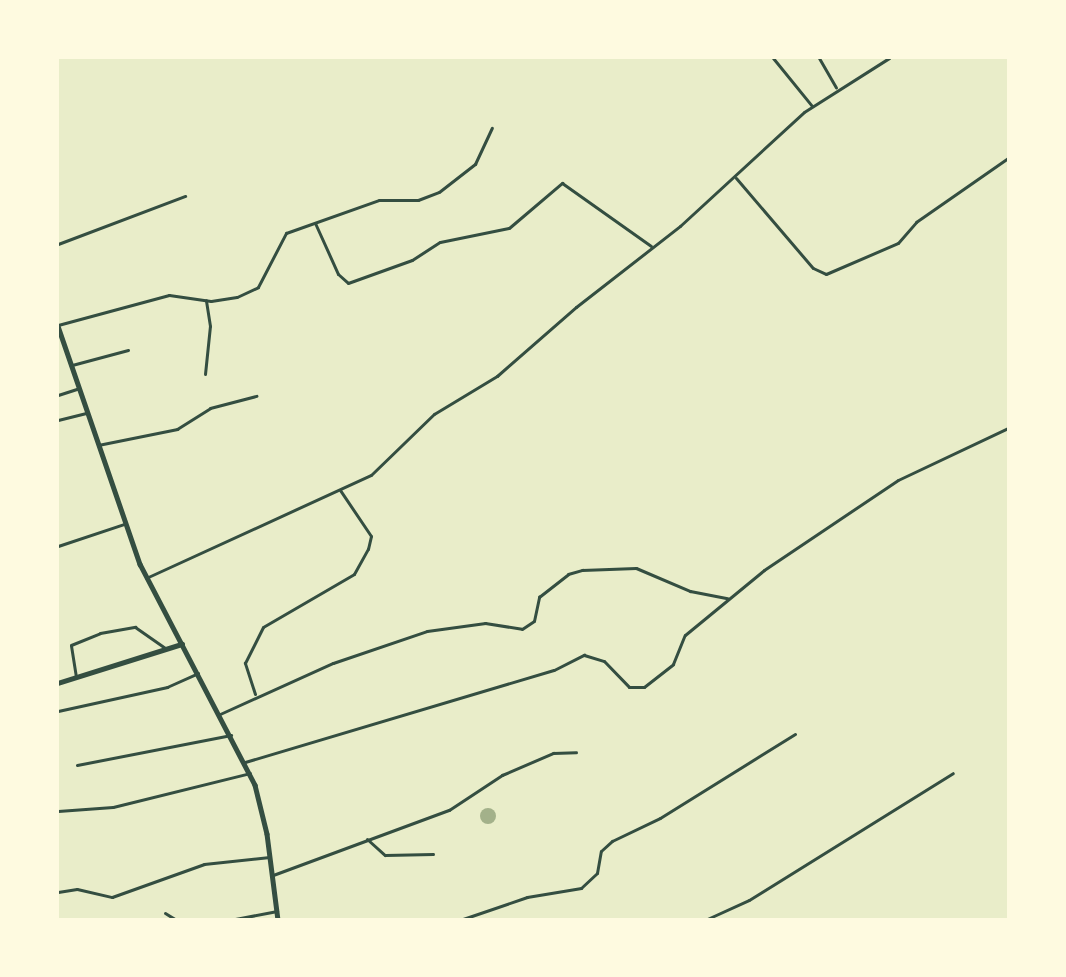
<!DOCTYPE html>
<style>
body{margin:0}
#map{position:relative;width:1066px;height:977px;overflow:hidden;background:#e9edc9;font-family:"DejaVu Sans",sans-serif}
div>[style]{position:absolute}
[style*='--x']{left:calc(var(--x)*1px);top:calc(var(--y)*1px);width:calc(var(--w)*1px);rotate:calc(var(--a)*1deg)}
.water>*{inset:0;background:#a3b18a}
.round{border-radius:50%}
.minor>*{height:3px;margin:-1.5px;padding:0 1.5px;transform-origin:1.5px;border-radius:1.5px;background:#344e41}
.tertiary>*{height:4.5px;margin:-2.25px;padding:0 2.25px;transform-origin:2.25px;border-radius:2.25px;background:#344e41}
span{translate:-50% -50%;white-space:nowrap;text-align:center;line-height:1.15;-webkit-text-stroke:4.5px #fefae0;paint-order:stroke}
.frame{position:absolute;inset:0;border:59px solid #fefae0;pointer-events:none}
</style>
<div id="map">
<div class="water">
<i class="round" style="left:480px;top:808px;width:16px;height:16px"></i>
</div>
<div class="minor">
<i style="--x:773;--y:58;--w:62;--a:50.9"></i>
<i style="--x:819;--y:58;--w:34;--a:60"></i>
<i style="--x:736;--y:178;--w:118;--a:49.5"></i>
<i style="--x:813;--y:268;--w:14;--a:25"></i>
<i style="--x:826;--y:274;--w:78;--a:-23.3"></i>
<i style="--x:898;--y:243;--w:28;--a:-49"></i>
<i style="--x:916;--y:222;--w:112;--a:-34.8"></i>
<i style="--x:315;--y:223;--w:56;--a:65.7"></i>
<i style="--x:338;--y:274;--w:13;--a:42"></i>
<i style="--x:348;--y:283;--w:68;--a:-19.8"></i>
<i style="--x:412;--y:260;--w:33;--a:-33"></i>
<i style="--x:440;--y:242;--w:70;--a:-11.5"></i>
<i style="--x:509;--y:228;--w:70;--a:-40.3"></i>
<i style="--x:562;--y:183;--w:109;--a:35.3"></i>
<i style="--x:58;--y:244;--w:136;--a:-20.7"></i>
<i style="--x:58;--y:325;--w:115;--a:-15.1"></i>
<i style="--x:169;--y:295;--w:42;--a:8.1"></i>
<i style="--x:211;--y:301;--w:26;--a:-9"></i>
<i style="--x:237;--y:297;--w:23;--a:-25"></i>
<i style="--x:258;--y:287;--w:61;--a:-62.6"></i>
<i style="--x:286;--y:233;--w:99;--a:-19.5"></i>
<i style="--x:379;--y:200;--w:39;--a:0"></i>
<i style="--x:418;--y:200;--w:22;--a:-21"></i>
<i style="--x:439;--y:192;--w:46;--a:-37.9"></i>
<i style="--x:475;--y:164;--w:40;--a:-65"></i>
<i style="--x:72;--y:365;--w:58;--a:-15"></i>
<i style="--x:205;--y:374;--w:48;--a:-84.1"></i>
<i style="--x:210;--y:326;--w:26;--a:-99"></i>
<i style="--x:58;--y:395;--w:22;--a:-18"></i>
<i style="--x:58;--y:420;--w:30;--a:-14"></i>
<i style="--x:98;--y:445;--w:81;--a:-11.4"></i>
<i style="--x:177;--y:429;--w:39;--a:-32"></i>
<i style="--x:210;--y:408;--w:48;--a:-14.6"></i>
<i style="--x:58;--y:546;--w:70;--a:-18.4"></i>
<i style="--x:146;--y:578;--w:247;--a:-24.6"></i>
<i style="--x:371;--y:475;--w:88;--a:-44.1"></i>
<i style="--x:434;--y:414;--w:74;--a:-31.1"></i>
<i style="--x:497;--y:376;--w:105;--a:-41.1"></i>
<i style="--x:576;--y:307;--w:132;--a:-37.9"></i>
<i style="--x:680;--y:226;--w:168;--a:-42.6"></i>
<i style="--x:804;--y:112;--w:101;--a:-32.4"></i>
<i style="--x:76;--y:677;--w:32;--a:-99"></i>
<i style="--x:71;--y:645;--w:31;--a:-22"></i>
<i style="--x:100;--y:633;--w:36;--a:-10"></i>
<i style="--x:135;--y:627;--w:38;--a:35"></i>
<i style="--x:255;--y:694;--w:33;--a:-108"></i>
<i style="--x:245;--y:663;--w:40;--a:-63.4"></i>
<i style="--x:263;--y:627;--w:105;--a:-30.2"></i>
<i style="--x:354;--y:574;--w:29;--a:-61"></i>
<i style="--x:368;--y:549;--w:13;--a:-77"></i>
<i style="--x:371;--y:536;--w:55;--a:-124"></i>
<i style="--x:58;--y:711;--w:112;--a:-12.4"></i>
<i style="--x:167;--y:687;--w:34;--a:-24"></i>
<i style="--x:220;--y:714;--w:124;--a:-24.3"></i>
<i style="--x:333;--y:663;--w:99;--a:-18.8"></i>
<i style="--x:427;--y:631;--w:59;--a:-7.9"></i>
<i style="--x:485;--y:623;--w:37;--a:9"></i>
<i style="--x:522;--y:629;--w:14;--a:-34"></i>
<i style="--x:534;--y:621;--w:25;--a:-78"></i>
<i style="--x:539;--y:597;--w:37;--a:-38"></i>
<i style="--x:568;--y:574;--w:15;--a:-16"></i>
<i style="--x:582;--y:570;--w:54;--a:-2.1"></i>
<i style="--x:636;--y:568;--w:59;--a:23.1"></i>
<i style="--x:690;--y:591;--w:38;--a:11"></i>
<i style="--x:245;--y:762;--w:322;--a:-16.6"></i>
<i style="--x:554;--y:670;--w:34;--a:-27"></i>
<i style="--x:584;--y:655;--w:21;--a:17"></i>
<i style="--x:604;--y:661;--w:36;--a:46"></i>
<i style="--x:629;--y:687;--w:15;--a:0"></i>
<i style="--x:644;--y:687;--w:37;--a:-38"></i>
<i style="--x:673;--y:664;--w:31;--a:-68"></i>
<i style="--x:685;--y:635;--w:102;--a:-39.4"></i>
<i style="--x:764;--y:570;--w:161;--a:-33.9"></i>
<i style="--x:898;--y:480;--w:122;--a:-25.3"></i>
<i style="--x:77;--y:765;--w:157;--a:-11"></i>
<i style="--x:58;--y:811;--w:55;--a:-4.2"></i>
<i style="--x:113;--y:807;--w:141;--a:-13.9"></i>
<i style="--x:367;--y:839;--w:24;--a:42"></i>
<i style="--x:385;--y:855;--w:48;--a:-1.2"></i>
<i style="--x:273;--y:875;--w:188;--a:-20.3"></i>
<i style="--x:449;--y:810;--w:64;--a:-33.4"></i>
<i style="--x:502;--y:775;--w:56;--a:-23.3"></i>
<i style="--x:553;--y:753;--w:23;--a:-2"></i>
<i style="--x:58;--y:892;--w:19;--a:-9"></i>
<i style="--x:77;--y:889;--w:36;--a:13"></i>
<i style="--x:112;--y:897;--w:98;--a:-19.7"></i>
<i style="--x:204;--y:864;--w:66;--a:-6.1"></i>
<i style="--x:165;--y:913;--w:13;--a:32"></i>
<i style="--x:230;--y:920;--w:48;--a:-10.8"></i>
<i style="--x:460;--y:920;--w:71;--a:-18.9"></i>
<i style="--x:527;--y:897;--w:55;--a:-9.5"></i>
<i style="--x:581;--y:888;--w:22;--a:-43"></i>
<i style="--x:597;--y:873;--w:22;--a:-80"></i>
<i style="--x:601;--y:851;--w:15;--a:-42"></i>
<i style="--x:612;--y:841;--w:53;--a:-25.6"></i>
<i style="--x:660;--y:818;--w:159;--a:-31.9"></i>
<i style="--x:705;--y:920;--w:48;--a:-24.4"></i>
<i style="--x:749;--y:900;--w:240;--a:-31.9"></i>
</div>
<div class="tertiary">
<i style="--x:58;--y:326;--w:252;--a:71"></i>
<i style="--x:140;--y:564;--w:249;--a:62.5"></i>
<i style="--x:255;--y:785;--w:50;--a:76.2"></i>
<i style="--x:267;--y:834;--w:87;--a:82.7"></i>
<i style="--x:58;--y:683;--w:130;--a:-17.5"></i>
</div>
<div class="frame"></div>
</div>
